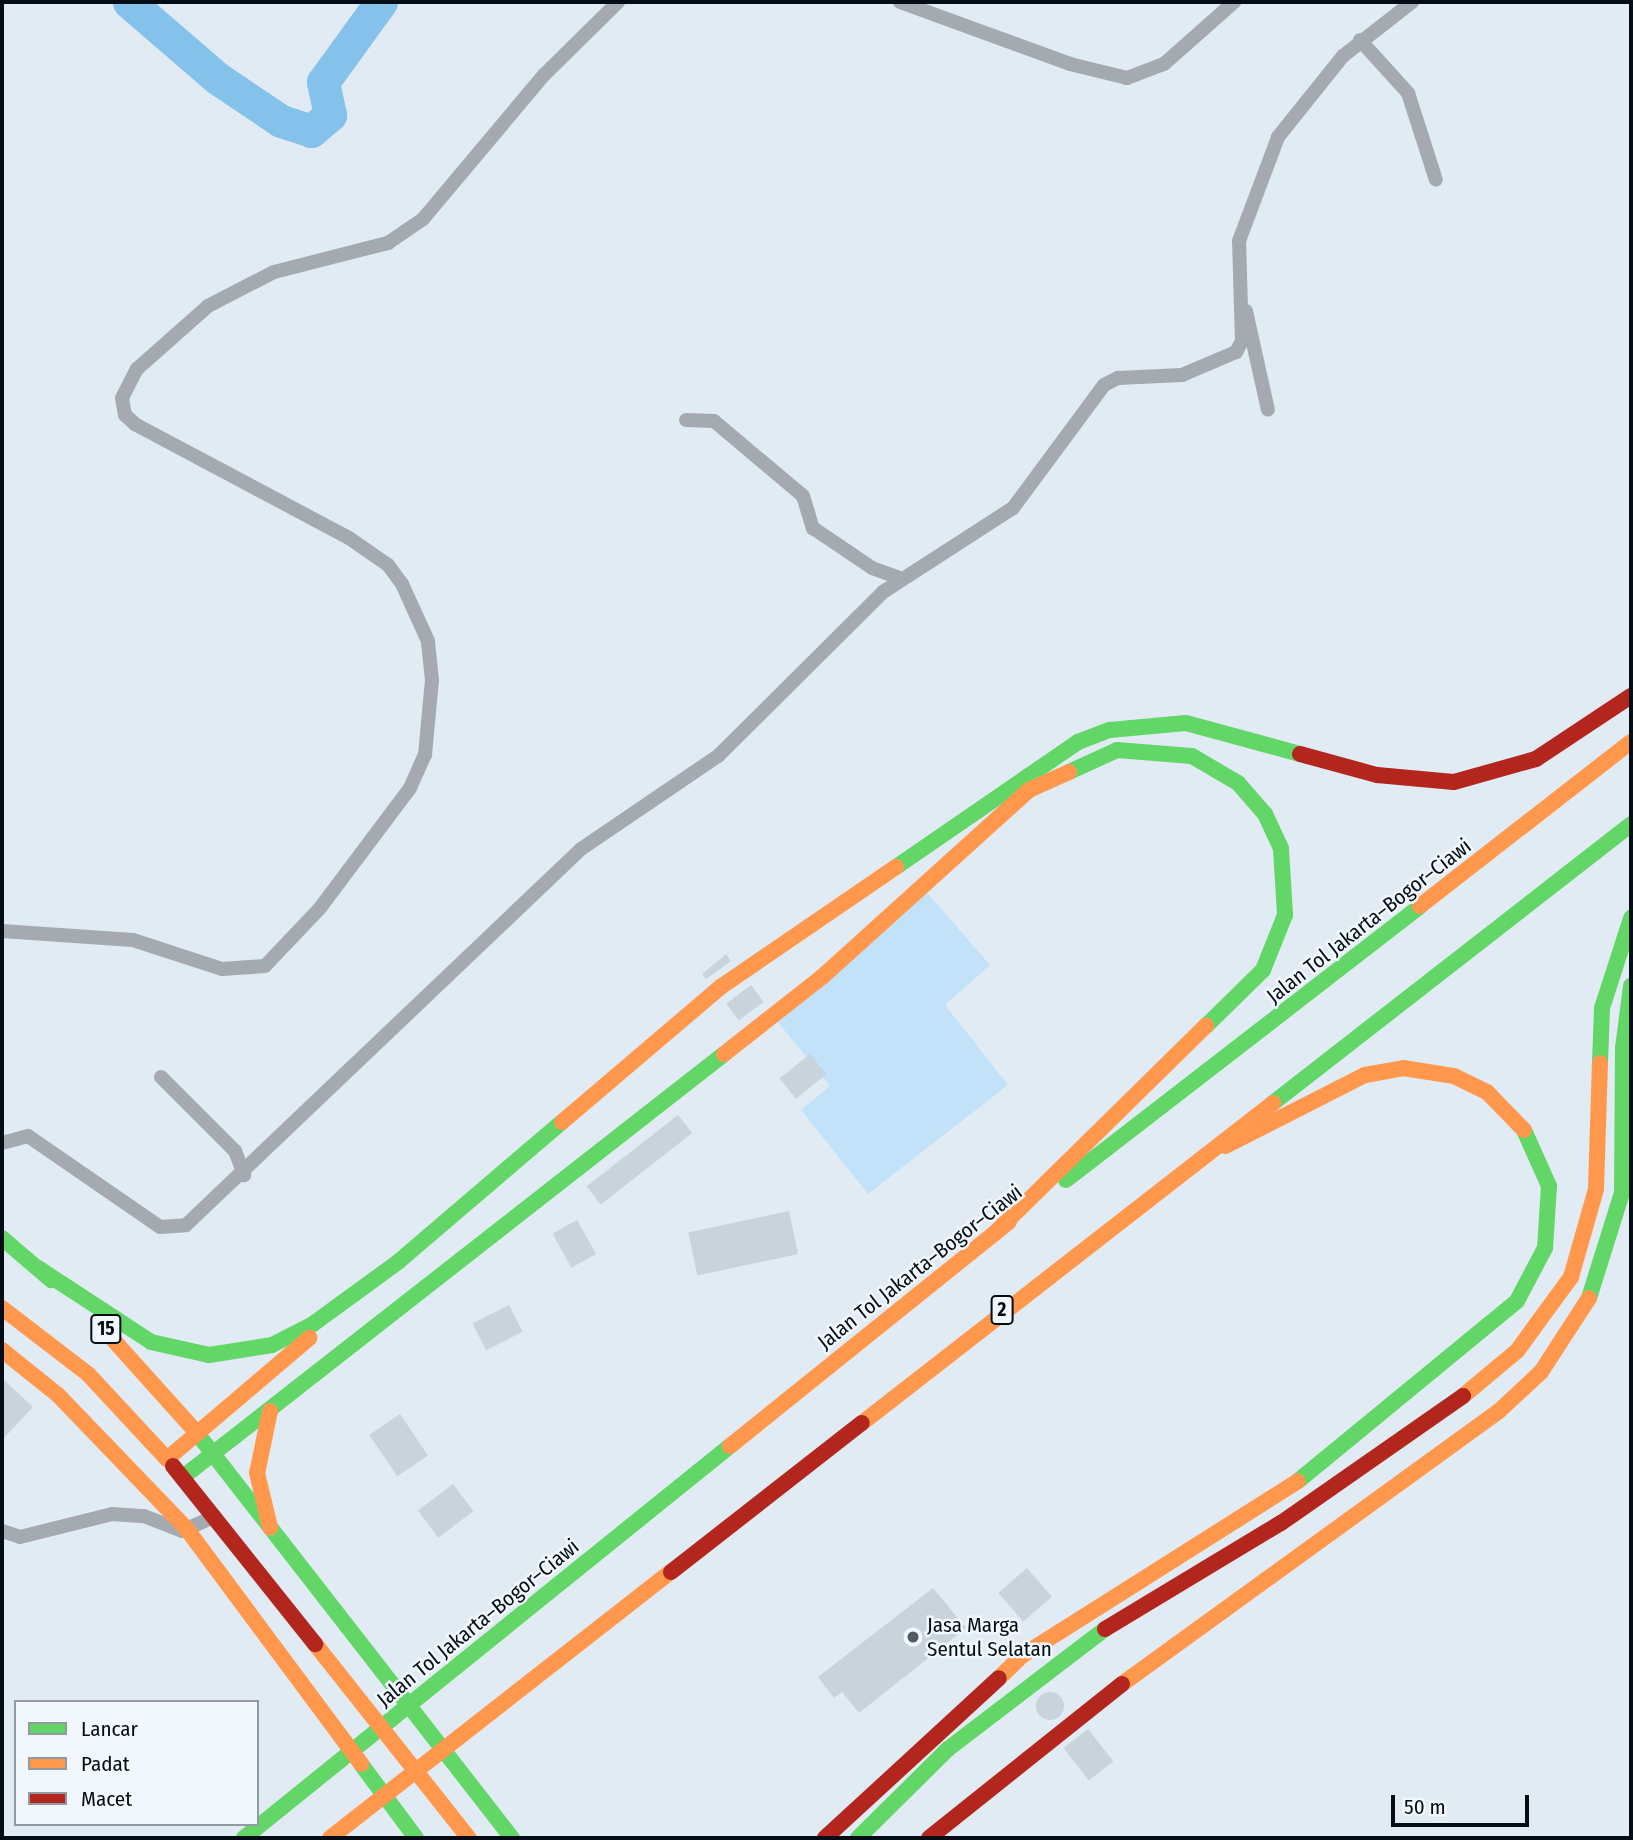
<!DOCTYPE html>
<meta charset="utf-8">
<style>
body{margin:0}
#map{position:relative;width:1633px;height:1840px;overflow:hidden;background:#e1ebf3;font-family:"Fira Sans Condensed",sans-serif}
div>[style]{position:absolute}
[style*='--x']{left:calc(var(--x)*1px);top:calc(var(--y)*1px);width:calc(var(--w)*1px);rotate:calc(var(--a)*1deg)}
.green>*{inset:0;background:#c2e2fa}
.river>*{height:33px;margin:-16.5px;padding:0 16.5px;transform-origin:16.5px;border-radius:16.5px;background:#84c2ec}
.building>*{inset:0;background:#c9d3db;transform-origin:0 0}
.round{border-radius:50%}
.street>*{height:14px;margin:-7px;padding:0 7px;transform-origin:7px;border-radius:7px;background:#a5aab0}
.fast>*{height:16px;margin:-8px;padding:0 8px;transform-origin:8px;border-radius:8px;background:#63d668}
.slow>*{height:16px;margin:-8px;padding:0 8px;transform-origin:8px;border-radius:8px;background:#ff974d}
.jam>*{height:16px;margin:-8px;padding:0 8px;transform-origin:8px;border-radius:8px;background:#b3261e}
.dots>*{width:19px;height:19px;translate:-50% -50%;box-sizing:border-box;border:4px solid #f1f7fc;border-radius:50%}
span{translate:-50% -50%;white-space:nowrap;text-align:center;line-height:1.15;-webkit-text-stroke:5px #f1f7fc;paint-order:stroke}
.shield-label span{padding:2px 5px;background:#f1f7fc;border:2px solid;border-radius:5px;-webkit-text-stroke-width:0}
.shield-label{font-size:19px;color:#040d15;font-weight:700}
.street-label{font-size:21px;color:#040d15}
.poi-label{font-size:21px;color:#040d15}
.left{translate:0 -50%;text-align:left}
.frame{position:absolute;inset:0;border:4px solid #040d15;pointer-events:none}
.legend{position:absolute;left:14px;top:1700px;width:245px;height:126px;box-sizing:border-box;background:#f1f7fc;border:2px solid #9299a0;margin:0;padding:9px 12px;list-style:none;font-size:21px;color:#040d15}
.legend li{display:flex;align-items:center;gap:14px;height:35px}
.legend b{width:35px;border:2px solid #9299a0}
.scale{position:absolute;left:1391px;top:1795px;width:138px;height:32px;box-sizing:border-box;border:4px solid #040d15;border-top:0;padding-left:9px;font-size:21px;line-height:24px;white-space:nowrap;color:#040d15;-webkit-text-stroke:5px #f1f7fc;paint-order:stroke}
</style>
<div id="map">
<div class="green">
<i style="clip-path:polygon(924px 889px,990px 965px,945px 1005px,1008px 1085px,868px 1194px,801px 1110px,830px 1086px,773px 1016px)"></i>
</div>
<div class="river">
<i style="--x:129;--y:2;--w:116;--a:40.8"></i>
<i style="--x:217;--y:78;--w:77;--a:33.9"></i>
<i style="--x:281;--y:121;--w:32;--a:18"></i>
<i style="--x:311;--y:131;--w:25;--a:-40"></i>
<i style="--x:330;--y:115;--w:34;--a:-102"></i>
<i style="--x:323;--y:82;--w:99;--a:-54.1"></i>
</div>
<div class="building">
<i style="clip-path:polygon(726px 954px,731px 961px,706px 979px,702px 974px)"></i>
<i style="left:751px;top:985px;width:21px;height:31px;rotate:53deg"></i>
<i style="left:810px;top:1054px;width:26px;height:39px;rotate:51deg"></i>
<i style="left:678px;top:1115px;width:23px;height:116px;rotate:52deg"></i>
<i style="left:789px;top:1211px;width:44px;height:103px;rotate:78deg"></i>
<i style="left:577px;top:1220px;width:39px;height:28px;rotate:61deg"></i>
<i style="left:509px;top:1305px;width:30px;height:41px;rotate:63deg"></i>
<i style="clip-path:polygon(2px 1378px,33px 1407px,2px 1440px)"></i>
<i style="left:400px;top:1414px;width:50px;height:37px;rotate:56deg"></i>
<i style="left:453px;top:1484px;width:34px;height:44px;rotate:53deg"></i>
<i style="left:1027px;top:1568px;width:38px;height:38px;rotate:49deg"></i>
<i style="clip-path:polygon(933px 1588px,966px 1628px,859px 1713px,842px 1692px,834px 1698px,818px 1677px)"></i>
<i class="round" style="left:1036px;top:1692px;width:28px;height:28px"></i>
<i style="left:1088px;top:1729px;width:41px;height:31px;rotate:52deg"></i>
</div>
<div class="street">
<i style="--x:900;--y:2;--w:181;--a:20"></i>
<i style="--x:1070;--y:64;--w:59;--a:13.8"></i>
<i style="--x:1127;--y:78;--w:40;--a:-21"></i>
<i style="--x:1164;--y:64;--w:94;--a:-41.5"></i>
<i style="--x:1360;--y:40;--w:72;--a:47.8"></i>
<i style="--x:1408;--y:93;--w:91;--a:72.2"></i>
<i style="--x:1246;--y:311;--w:101;--a:77.5"></i>
<i style="--x:686;--y:420;--w:28;--a:2"></i>
<i style="--x:714;--y:421;--w:116;--a:40.1"></i>
<i style="--x:803;--y:496;--w:34;--a:73"></i>
<i style="--x:813;--y:528;--w:71;--a:34.1"></i>
<i style="--x:872;--y:568;--w:32;--a:20"></i>
<i style="--x:2;--y:931;--w:131;--a:3.9"></i>
<i style="--x:133;--y:940;--w:94;--a:18"></i>
<i style="--x:222;--y:969;--w:43;--a:-4"></i>
<i style="--x:265;--y:966;--w:80;--a:-46.5"></i>
<i style="--x:320;--y:908;--w:150;--a:-53.1"></i>
<i style="--x:410;--y:788;--w:36;--a:-66"></i>
<i style="--x:425;--y:755;--w:75;--a:-84.7"></i>
<i style="--x:432;--y:680;--w:39;--a:-96"></i>
<i style="--x:428;--y:641;--w:63;--a:-114.5"></i>
<i style="--x:402;--y:584;--w:24;--a:-126"></i>
<i style="--x:388;--y:565;--w:47;--a:-145.3"></i>
<i style="--x:349;--y:538;--w:242;--a:-152"></i>
<i style="--x:135;--y:424;--w:13;--a:-138"></i>
<i style="--x:125;--y:415;--w:17;--a:-100"></i>
<i style="--x:122;--y:398;--w:33;--a:-63"></i>
<i style="--x:137;--y:369;--w:95;--a:-41.6"></i>
<i style="--x:208;--y:306;--w:74;--a:-27.3"></i>
<i style="--x:274;--y:272;--w:118;--a:-14.3"></i>
<i style="--x:388;--y:243;--w:42;--a:-34.4"></i>
<i style="--x:423;--y:219;--w:188;--a:-50"></i>
<i style="--x:544;--y:75;--w:104;--a:-44.6"></i>
<i style="--x:161;--y:1077;--w:105;--a:45"></i>
<i style="--x:235;--y:1151;--w:26;--a:69"></i>
<i style="--x:2;--y:1143;--w:27;--a:-15"></i>
<i style="--x:28;--y:1136;--w:160;--a:34.6"></i>
<i style="--x:160;--y:1227;--w:26;--a:-4"></i>
<i style="--x:186;--y:1225;--w:545;--a:-43.59"></i>
<i style="--x:581;--y:849;--w:166;--a:-34.2"></i>
<i style="--x:718;--y:756;--w:233;--a:-44.8"></i>
<i style="--x:883;--y:592;--w:155;--a:-32.9"></i>
<i style="--x:1013;--y:508;--w:153;--a:-53.5"></i>
<i style="--x:1104;--y:385;--w:16;--a:-27"></i>
<i style="--x:1118;--y:378;--w:64;--a:-2.7"></i>
<i style="--x:1182;--y:375;--w:59;--a:-23.1"></i>
<i style="--x:1236;--y:352;--w:13;--a:-61"></i>
<i style="--x:1242;--y:341;--w:100;--a:-91.7"></i>
<i style="--x:1239;--y:241;--w:111;--a:-69.4"></i>
<i style="--x:1278;--y:137;--w:104;--a:-51.3"></i>
<i style="--x:1343;--y:56;--w:88;--a:-38"></i>
<i style="--x:2;--y:1531;--w:19;--a:18"></i>
<i style="--x:20;--y:1537;--w:95;--a:-14"></i>
<i style="--x:112;--y:1514;--w:32;--a:4"></i>
<i style="--x:144;--y:1516;--w:41;--a:21.5"></i>
<i style="--x:182;--y:1531;--w:36;--a:-24"></i>
</div>
<div class="fast">
<i style="--x:1069;--y:772;--w:53;--a:-24.6"></i>
<i style="--x:1117;--y:750;--w:75;--a:4.6"></i>
<i style="--x:1192;--y:756;--w:53;--a:30.4"></i>
<i style="--x:1238;--y:783;--w:41;--a:48.9"></i>
<i style="--x:1265;--y:814;--w:38;--a:65"></i>
<i style="--x:1281;--y:849;--w:66;--a:86.5"></i>
<i style="--x:1285;--y:915;--w:59;--a:111.8"></i>
<i style="--x:1263;--y:970;--w:80;--a:135.5"></i>
<i style="--x:896;--y:867;--w:221;--a:-34.5"></i>
<i style="--x:1078;--y:742;--w:34;--a:-21"></i>
<i style="--x:1110;--y:730;--w:76;--a:-5.3"></i>
<i style="--x:1186;--y:723;--w:118;--a:15.2"></i>
<i style="--x:1600;--y:1063;--w:55;--a:-87.9"></i>
<i style="--x:1602;--y:1008;--w:95;--a:-72.1"></i>
<i style="--x:1273;--y:1103;--w:454;--a:-37.9"></i>
<i style="--x:1066;--y:1180;--w:448;--a:-37.7"></i>
<i style="--x:2;--y:1238;--w:65;--a:40.6"></i>
<i style="--x:38;--y:1268;--w:135;--a:33.2"></i>
<i style="--x:151;--y:1342;--w:59;--a:12.6"></i>
<i style="--x:209;--y:1355;--w:64;--a:-9"></i>
<i style="--x:272;--y:1345;--w:46;--a:-27.1"></i>
<i style="--x:313;--y:1324;--w:105;--a:-36.1"></i>
<i style="--x:398;--y:1262;--w:216;--a:-40.5"></i>
<i style="--x:1589;--y:1298;--w:110;--a:-72.6"></i>
<i style="--x:1622;--y:1193;--w:145;--a:-89.6"></i>
<i style="--x:1623;--y:1048;--w:63;--a:-82.6"></i>
<i style="--x:203;--y:1441;--w:503;--a:52.11"></i>
<i style="--x:183;--y:1477;--w:687;--a:-38.02"></i>
<i style="--x:1298;--y:1481;--w:283;--a:-39.4"></i>
<i style="--x:1517;--y:1301;--w:60;--a:-62.2"></i>
<i style="--x:1545;--y:1248;--w:62;--a:-86.3"></i>
<i style="--x:1549;--y:1186;--w:61;--a:-114.1"></i>
<i style="--x:361;--y:1764;--w:92;--a:53.4"></i>
<i style="--x:244;--y:1838;--w:624;--a:-38.89"></i>
<i style="--x:858;--y:1838;--w:127;--a:-44.7"></i>
<i style="--x:948;--y:1749;--w:198;--a:-37.4"></i>
</div>
<div class="slow">
<i style="--x:1420;--y:906;--w:267;--a:-37.9"></i>
<i style="--x:724;--y:1054;--w:125;--a:-38.2"></i>
<i style="--x:822;--y:977;--w:279;--a:-42.1"></i>
<i style="--x:1029;--y:790;--w:44;--a:-24.2"></i>
<i style="--x:562;--y:1122;--w:210;--a:-40.4"></i>
<i style="--x:722;--y:986;--w:211;--a:-34.4"></i>
<i style="--x:1225;--y:1146;--w:157;--a:-26.9"></i>
<i style="--x:1365;--y:1075;--w:39;--a:-10"></i>
<i style="--x:1403;--y:1068;--w:52;--a:8.9"></i>
<i style="--x:1454;--y:1076;--w:37;--a:26"></i>
<i style="--x:1487;--y:1092;--w:53;--a:45.8"></i>
<i style="--x:995;--y:1233;--w:296;--a:-44.5"></i>
<i style="--x:2;--y:1308;--w:108;--a:37.5"></i>
<i style="--x:88;--y:1374;--w:116;--a:47.1"></i>
<i style="--x:167;--y:1459;--w:187;--a:-40.4"></i>
<i style="--x:100;--y:1325;--w:145;--a:48.1"></i>
<i style="--x:2;--y:1350;--w:72;--a:38.8"></i>
<i style="--x:58;--y:1395;--w:185;--a:46.1"></i>
<i style="--x:186;--y:1528;--w:294;--a:53.4"></i>
<i style="--x:1463;--y:1396;--w:70;--a:-39.8"></i>
<i style="--x:1517;--y:1351;--w:92;--a:-53.9"></i>
<i style="--x:1571;--y:1277;--w:91;--a:-74.1"></i>
<i style="--x:1596;--y:1189;--w:126;--a:-88.2"></i>
<i style="--x:270;--y:1411;--w:63;--a:101.8"></i>
<i style="--x:257;--y:1473;--w:56;--a:76.5"></i>
<i style="--x:862;--y:1423;--w:521;--a:-37.9"></i>
<i style="--x:730;--y:1446;--w:358;--a:-38.8"></i>
<i style="--x:315;--y:1644;--w:248;--a:51.6"></i>
<i style="--x:999;--y:1678;--w:33;--a:-44"></i>
<i style="--x:1023;--y:1655;--w:325;--a:-32.3"></i>
<i style="--x:1122;--y:1684;--w:465;--a:-35.9"></i>
<i style="--x:1499;--y:1411;--w:57;--a:-42.9"></i>
<i style="--x:1541;--y:1372;--w:88;--a:-57"></i>
<i style="--x:330;--y:1838;--w:432;--a:-38"></i>
</div>
<div class="jam">
<i style="--x:1300;--y:754;--w:80;--a:15.3"></i>
<i style="--x:1377;--y:775;--w:77;--a:5.2"></i>
<i style="--x:1454;--y:782;--w:85;--a:-15.7"></i>
<i style="--x:1536;--y:759;--w:114;--a:-33.6"></i>
<i style="--x:173;--y:1466;--w:228;--a:51.4"></i>
<i style="--x:671;--y:1572;--w:242;--a:-38"></i>
<i style="--x:1105;--y:1629;--w:205;--a:-31.1"></i>
<i style="--x:1281;--y:1523;--w:222;--a:-34.9"></i>
<i style="--x:825;--y:1838;--w:236;--a:-42.6"></i>
<i style="--x:929;--y:1838;--w:247;--a:-38.6"></i>
</div>
<div class="dots">
<i style="left:913px;top:1637px;background:#515b63"></i>
</div>
<div class="shield-label">
<span style="left:1002px;top:1310px">2</span>
<span style="left:106px;top:1329px">15</span>
</div>
<div class="street-label">
<span style="left:1369px;top:921px;rotate:-38deg">Jalan Tol Jakarta–Bogor–Ciawi</span>
<span style="left:920px;top:1267px;rotate:-38deg">Jalan Tol Jakarta–Bogor–Ciawi</span>
<span style="left:478px;top:1623px;rotate:-39deg">Jalan Tol Jakarta–Bogor–Ciawi</span>
</div>
<div class="poi-label">
<span class="left" style="left:927px;top:1637px">Jasa Marga<br>Sentul Selatan</span>
</div>
<div class="frame"></div>
<ul class="legend">
<li><b style="height:9px;background:#63d668"></b>Lancar</li>
<li><b style="height:9px;background:#ff974d"></b>Padat</li>
<li><b style="height:9px;background:#b3261e"></b>Macet</li>
</ul>
<div class="scale">50 m</div>
</div>
